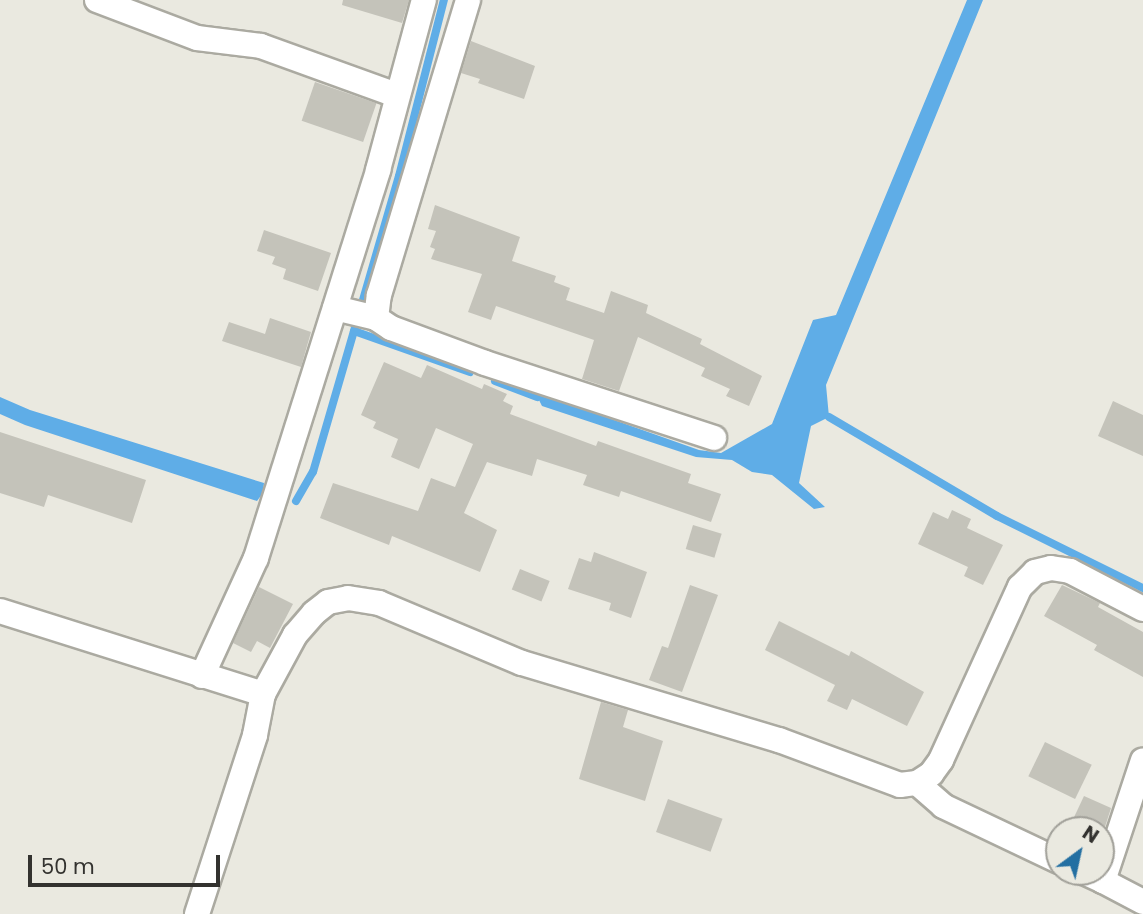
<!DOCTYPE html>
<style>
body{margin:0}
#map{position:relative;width:1143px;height:914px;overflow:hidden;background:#eae9e0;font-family:Poppins,sans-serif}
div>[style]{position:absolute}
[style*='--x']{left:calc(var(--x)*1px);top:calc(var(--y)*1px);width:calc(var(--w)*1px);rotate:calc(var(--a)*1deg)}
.water>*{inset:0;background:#5fade7}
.stream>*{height:8px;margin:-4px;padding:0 4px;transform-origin:4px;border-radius:4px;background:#5fade7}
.building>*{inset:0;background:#c4c3ba;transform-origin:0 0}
.roads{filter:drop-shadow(2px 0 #abaaa1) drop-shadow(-2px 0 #abaaa1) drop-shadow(0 2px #abaaa1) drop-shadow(0 -2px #abaaa1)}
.minor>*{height:24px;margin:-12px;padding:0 12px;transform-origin:12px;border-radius:12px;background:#fff}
span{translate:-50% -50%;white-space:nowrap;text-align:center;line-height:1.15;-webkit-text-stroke:5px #eae9e0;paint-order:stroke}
.north{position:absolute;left:1045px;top:816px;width:70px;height:70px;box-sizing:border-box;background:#eae9e0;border:2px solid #a1a099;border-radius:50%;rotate:33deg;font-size:19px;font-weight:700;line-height:28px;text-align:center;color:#33322f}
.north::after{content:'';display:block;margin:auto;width:24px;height:32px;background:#236fa2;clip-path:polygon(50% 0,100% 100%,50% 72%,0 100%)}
.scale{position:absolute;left:28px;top:855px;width:192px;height:32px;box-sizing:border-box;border:4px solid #33322f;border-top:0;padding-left:9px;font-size:21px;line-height:24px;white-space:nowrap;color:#33322f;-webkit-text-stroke:5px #eae9e0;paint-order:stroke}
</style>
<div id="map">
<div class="water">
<i style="clip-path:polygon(967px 0,983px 0,826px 385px,829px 417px,811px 426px,799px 483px,825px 507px,814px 509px,772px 475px,752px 472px,732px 460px,696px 457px,542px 406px,535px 392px,699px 450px,721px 453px,772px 424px,813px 320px,836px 315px)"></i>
<i style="clip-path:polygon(0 397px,30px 410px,264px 483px,263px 493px,257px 501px,25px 425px,0 414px)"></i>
</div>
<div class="stream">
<i style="--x:354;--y:331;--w:123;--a:19.5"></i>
<i style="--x:495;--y:381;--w:45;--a:20.9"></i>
<i style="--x:829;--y:417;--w:195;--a:30.5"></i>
<i style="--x:997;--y:516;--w:163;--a:26.3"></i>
<i style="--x:296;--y:501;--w:34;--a:-60"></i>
<i style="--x:313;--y:472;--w:308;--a:-73.8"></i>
<i style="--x:399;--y:176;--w:182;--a:-75.7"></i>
</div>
<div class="building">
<i style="clip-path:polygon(343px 0,409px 0,402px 23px,342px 5px)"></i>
<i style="clip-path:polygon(471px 41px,535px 66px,524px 99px,478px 83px,480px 79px,461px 73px)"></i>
<i style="left:315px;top:82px;width:65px;height:41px;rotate:19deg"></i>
<i style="clip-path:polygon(435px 205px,520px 237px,512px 261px,556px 276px,554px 282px,570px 288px,566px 300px,604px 313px,611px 291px,648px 305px,646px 313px,702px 339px,700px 344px,762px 376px,749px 406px,726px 396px,730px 389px,701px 376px,705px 368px,638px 337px,619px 391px,582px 379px,594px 340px,496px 306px,491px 320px,468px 312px,482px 274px,431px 259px,435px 249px,430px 247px,436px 231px,428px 229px)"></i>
<i style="clip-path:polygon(264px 230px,331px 253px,318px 291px,283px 279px,286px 269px,272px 264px,275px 257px,257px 251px)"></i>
<i style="clip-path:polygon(270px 318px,311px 332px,301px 367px,222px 341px,229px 322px,265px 334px)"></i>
<i style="clip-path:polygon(384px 362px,421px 378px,427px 365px,482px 389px,484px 384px,507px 394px,503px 401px,513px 406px,510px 414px,596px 446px,598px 441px,691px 474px,688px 483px,721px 494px,711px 522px,621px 491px,619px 497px,583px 485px,587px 475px,537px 459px,532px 476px,487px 462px,464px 513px,497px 530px,480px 572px,392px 536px,389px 545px,320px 518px,333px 483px,418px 511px,431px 478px,455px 487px,473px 444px,436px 428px,419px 469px,391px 457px,398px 439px,373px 428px,376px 422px,361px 415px)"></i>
<i style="clip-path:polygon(1113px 401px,1143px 415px,1143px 456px,1098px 436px)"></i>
<i style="clip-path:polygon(0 432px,146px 480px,132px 523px,48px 495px,44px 507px,0 493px)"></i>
<i style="clip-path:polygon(952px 510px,971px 519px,967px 528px,1003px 545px,983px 585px,964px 576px,968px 567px,918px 544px,933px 512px,948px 519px)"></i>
<i style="left:693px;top:525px;width:30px;height:25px;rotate:17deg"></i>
<i style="clip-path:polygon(594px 552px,647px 572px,631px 618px,609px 610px,611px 603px,568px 589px,579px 558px,591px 562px)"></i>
<i style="left:520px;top:569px;width:32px;height:22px;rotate:22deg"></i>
<i style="clip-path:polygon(690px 585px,718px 595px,682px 692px,649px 680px,662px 646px,668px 648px)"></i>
<i style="clip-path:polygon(1062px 585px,1100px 603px,1098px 607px,1143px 632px,1143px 677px,1094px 650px,1097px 645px,1044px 616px)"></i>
<i style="clip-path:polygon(259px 587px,293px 604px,270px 648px,257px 641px,251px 652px,233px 643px)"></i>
<i style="clip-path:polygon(779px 621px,849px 656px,851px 651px,924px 692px,907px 726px,852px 699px,847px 710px,827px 701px,835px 685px,765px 650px)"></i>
<i style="clip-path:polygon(601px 702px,628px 710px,623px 727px,663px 741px,645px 801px,579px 779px)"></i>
<i style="left:1045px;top:742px;width:52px;height:38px;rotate:26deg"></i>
<i style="clip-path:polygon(1084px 796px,1111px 808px,1104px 830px,1068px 830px)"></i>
<i style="left:668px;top:799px;width:58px;height:35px;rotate:20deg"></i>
</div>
<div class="roads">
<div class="minor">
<i style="--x:97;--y:0;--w:107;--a:20.8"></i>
<i style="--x:197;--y:38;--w:64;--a:7.1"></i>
<i style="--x:261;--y:46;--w:144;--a:19.9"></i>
<i style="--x:335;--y:308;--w:42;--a:13.7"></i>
<i style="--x:376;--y:318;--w:18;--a:34"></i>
<i style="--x:391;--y:328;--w:100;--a:20.4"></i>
<i style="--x:485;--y:363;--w:241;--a:18.1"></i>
<i style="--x:376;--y:318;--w:23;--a:-83"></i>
<i style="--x:379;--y:295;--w:308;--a:-73.2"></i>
<i style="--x:0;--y:611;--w:276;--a:17.5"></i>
<i style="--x:202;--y:676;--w:130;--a:-65.4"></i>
<i style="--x:256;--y:558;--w:407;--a:-72.5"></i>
<i style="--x:378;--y:170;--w:176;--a:-74.9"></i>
<i style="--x:917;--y:783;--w:35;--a:41"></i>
<i style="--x:943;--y:806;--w:128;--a:25.4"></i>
<i style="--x:1084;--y:872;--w:21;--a:25"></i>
<i style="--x:1103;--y:881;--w:127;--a:-71.7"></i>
<i style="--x:1103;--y:881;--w:45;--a:27.7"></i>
<i style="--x:197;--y:914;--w:188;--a:-72"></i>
<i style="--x:255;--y:735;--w:42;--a:-79"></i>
<i style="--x:263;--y:694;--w:67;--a:-61.5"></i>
<i style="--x:295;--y:635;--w:29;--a:-49"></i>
<i style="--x:314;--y:613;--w:18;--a:-38"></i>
<i style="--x:328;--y:602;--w:20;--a:-11"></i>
<i style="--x:348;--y:598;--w:31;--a:9"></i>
<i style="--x:379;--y:603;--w:155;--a:22.8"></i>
<i style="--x:522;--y:663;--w:268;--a:16.7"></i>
<i style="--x:779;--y:740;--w:129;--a:20.4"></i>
<i style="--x:900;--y:785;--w:17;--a:-7"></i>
<i style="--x:917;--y:783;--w:17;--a:-33"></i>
<i style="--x:931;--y:774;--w:17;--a:-54"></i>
<i style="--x:941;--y:760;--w:190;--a:-65.5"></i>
<i style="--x:1020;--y:587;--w:21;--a:-45"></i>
<i style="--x:1035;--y:572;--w:16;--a:-14"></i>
<i style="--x:1051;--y:568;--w:19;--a:9"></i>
<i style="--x:1070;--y:571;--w:82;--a:27.5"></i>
</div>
</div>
<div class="north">N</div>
<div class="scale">50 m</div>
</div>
